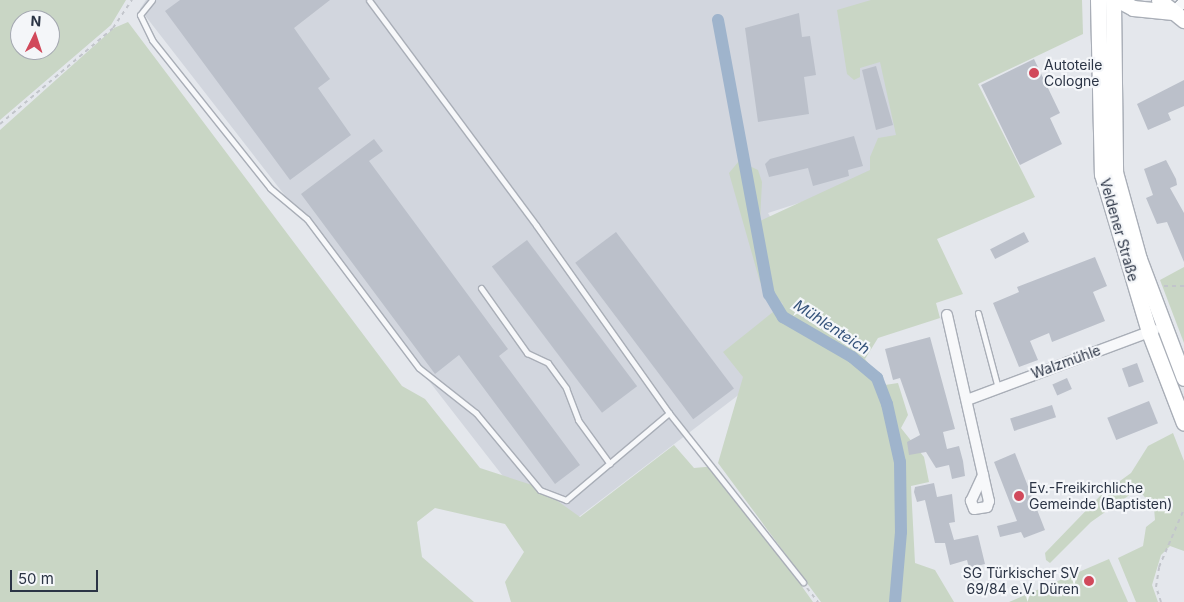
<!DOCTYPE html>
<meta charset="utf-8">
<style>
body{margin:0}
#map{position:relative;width:1184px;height:602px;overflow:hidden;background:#e4e7ec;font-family:Inter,sans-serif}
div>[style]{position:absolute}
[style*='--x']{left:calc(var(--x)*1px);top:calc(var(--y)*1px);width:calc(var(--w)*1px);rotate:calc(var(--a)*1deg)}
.built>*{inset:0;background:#d2d6de}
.green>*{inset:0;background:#c9d6c5}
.canal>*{height:12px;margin:-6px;padding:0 6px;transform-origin:6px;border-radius:6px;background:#9fb4cc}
.building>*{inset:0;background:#bbc0ca;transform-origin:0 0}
.path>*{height:2px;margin-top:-1px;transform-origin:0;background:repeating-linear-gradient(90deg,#c2c5cb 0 4px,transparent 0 8px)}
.roads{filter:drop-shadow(1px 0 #a9aeb7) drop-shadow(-1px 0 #a9aeb7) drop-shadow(0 1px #a9aeb7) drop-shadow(0 -1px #a9aeb7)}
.lane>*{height:5px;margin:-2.5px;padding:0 2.5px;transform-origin:2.5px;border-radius:2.5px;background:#f7f8fa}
.street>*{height:10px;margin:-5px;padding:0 5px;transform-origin:5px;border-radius:5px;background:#f7f8fa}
.secondary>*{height:15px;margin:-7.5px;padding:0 7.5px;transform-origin:7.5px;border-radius:7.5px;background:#fff}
.dots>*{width:14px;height:14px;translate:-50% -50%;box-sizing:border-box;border:2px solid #f4f6f9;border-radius:50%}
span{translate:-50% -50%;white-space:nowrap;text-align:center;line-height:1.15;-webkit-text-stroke:4.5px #f4f6f9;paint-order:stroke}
.poi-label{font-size:14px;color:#2b3445}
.left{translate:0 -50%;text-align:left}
.right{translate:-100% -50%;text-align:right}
.street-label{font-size:14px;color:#2b3445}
.water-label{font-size:15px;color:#34527a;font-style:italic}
.north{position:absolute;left:10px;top:10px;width:50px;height:50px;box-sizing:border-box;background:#f4f6f9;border:1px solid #a4a8b1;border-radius:50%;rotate:4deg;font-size:14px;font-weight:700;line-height:20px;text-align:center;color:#2b3445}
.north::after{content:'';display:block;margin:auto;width:18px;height:22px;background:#d1495b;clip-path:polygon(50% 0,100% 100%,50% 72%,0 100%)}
.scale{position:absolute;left:10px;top:570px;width:88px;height:22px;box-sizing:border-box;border:2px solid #2b3445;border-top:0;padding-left:6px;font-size:15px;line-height:18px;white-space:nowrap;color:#2b3445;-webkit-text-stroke:4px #f4f6f9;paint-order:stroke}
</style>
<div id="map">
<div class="built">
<i style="clip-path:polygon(146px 0,904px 0,907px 168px,768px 213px,830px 325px,551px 538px,140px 9px)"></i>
</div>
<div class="green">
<i style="clip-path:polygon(evenodd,0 0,126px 0,111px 25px,0 120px,0 0,20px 20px,50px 20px,50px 50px,20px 50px,20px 20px)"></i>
<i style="clip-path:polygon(871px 0,1082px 0,1083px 34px,978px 84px,1035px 197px,937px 239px,963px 294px,936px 303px,940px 318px,878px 338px,865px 359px,885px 385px,898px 383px,908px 415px,901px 428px,924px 457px,929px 482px,911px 486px,915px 563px,935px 570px,954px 602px,821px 602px,718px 463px,743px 377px,723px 352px,783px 304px,760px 282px,729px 173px,739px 161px,758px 170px,762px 182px,760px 221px,870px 170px,870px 157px,878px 138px,896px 135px,880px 62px,860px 68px,860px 77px,854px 80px,847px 74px,837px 10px)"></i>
<i style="clip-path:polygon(128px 22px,402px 386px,425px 399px,480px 468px,538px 487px,580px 517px,674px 445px,694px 468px,716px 466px,813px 602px,511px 602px,505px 582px,524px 552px,505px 524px,435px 508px,417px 522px,422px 557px,474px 602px,0 602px,0 130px,114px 28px)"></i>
<i style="clip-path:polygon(1184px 267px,1184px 343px,1160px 280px)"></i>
<i style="clip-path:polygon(1173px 433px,1184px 461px,1184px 551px,1170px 546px,1161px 555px,1152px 585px,1158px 602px,1136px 602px,1118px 558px,1143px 546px,1146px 527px,1155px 520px,1154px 508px,1138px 489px,1091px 522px,1050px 563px,1046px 560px,1045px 553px,1102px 494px,1131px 473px,1148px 446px)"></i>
<i style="clip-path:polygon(1109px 559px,1128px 602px,1009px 602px)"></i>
</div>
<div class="canal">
<i style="--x:718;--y:20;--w:279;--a:79.5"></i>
<i style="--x:769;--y:294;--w:27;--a:59"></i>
<i style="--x:783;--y:317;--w:80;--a:30.1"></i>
<i style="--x:852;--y:357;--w:33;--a:40"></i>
<i style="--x:877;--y:378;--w:28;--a:69"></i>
<i style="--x:887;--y:404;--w:59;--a:77.4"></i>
<i style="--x:900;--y:462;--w:70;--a:89.2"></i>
<i style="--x:901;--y:532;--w:70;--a:94.9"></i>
</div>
<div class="building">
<i style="clip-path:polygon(180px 0,330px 0,294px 28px,330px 79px,318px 88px,351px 135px,290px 180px,165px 11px)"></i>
<i style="clip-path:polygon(799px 13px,802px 37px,810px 36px,816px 75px,804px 77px,809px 114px,758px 122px,745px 28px)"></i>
<i style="clip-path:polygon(1034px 59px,1060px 113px,1050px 118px,1062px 144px,1020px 165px,981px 85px)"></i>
<i style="clip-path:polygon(876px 66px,893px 125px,876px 130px,862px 70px)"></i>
<i style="clip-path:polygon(1184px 80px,1184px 106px,1168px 113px,1171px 120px,1148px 130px,1137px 104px)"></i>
<i style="clip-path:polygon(854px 136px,863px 166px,848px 170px,849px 176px,813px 186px,808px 168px,769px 177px,765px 164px,770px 159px)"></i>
<i style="clip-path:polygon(374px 139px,383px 151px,369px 161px,508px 349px,499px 356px,580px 465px,555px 484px,459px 355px,435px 374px,301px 194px)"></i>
<i style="clip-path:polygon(1166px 160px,1176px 179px,1177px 185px,1170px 188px,1184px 213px,1184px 262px,1167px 222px,1157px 224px,1146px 198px,1153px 195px,1144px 169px)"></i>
<i style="left:616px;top:232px;width:196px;height:51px;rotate:53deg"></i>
<i style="left:1024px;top:232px;width:11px;height:38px;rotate:63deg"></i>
<i style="left:527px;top:240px;width:183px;height:44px;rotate:53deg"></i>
<i style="clip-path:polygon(1095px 257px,1107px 286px,1093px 292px,1105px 321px,1052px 342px,1049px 333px,1030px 341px,1038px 360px,1019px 367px,993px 303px,1019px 292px,1017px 287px)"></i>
<i style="clip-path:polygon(930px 337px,955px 429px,943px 432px,947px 449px,959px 446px,963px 461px,965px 476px,952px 479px,949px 465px,936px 468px,926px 452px,909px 455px,907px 442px,920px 435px,900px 378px,893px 380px,885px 349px)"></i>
<i style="left:1137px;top:363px;width:20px;height:16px;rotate:70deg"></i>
<i style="left:1067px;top:378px;width:12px;height:16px;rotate:66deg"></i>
<i style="left:1149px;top:401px;width:24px;height:45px;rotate:68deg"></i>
<i style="left:1052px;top:405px;width:13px;height:44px;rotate:72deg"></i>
<i style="clip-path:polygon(1015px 453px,1045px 530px,1024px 538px,1021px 532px,1000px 537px,997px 526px,1017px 521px,994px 462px)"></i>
<i style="clip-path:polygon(934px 483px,937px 497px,952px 494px,955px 522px,949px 523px,954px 540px,978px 535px,985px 564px,969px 568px,967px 560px,950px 565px,945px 543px,935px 543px,925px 500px,917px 502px,914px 492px,915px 487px)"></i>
</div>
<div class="path">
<i style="--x:0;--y:124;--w:148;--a:-40.3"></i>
<i style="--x:113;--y:28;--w:34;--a:-56"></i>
<i style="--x:1164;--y:286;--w:20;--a:0"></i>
<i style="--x:807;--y:588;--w:18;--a:52"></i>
<i style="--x:1161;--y:602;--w:16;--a:-108"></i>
<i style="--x:1156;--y:587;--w:20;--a:-81"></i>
<i style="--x:1159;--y:567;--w:63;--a:-66.7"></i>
</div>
<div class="roads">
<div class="lane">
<i style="--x:152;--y:0;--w:19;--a:129"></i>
<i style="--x:140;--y:15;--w:28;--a:64"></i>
<i style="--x:152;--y:40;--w:189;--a:51.4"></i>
<i style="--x:270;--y:188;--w:48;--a:40"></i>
<i style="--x:307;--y:219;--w:186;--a:53.1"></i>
<i style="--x:419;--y:368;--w:73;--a:38.3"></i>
<i style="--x:476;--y:413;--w:100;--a:50.3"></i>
<i style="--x:540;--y:490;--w:28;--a:21"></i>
<i style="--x:566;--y:500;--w:135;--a:-40.2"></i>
<i style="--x:669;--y:413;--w:230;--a:-125.3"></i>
<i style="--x:536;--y:225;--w:280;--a:-126.6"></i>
<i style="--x:481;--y:288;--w:80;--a:54.7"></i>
<i style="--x:527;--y:353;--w:23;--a:25"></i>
<i style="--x:548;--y:363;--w:31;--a:54"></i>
<i style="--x:566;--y:388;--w:34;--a:69"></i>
<i style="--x:578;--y:420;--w:54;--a:54"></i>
<i style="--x:978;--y:313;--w:78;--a:75.1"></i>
<i style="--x:669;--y:413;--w:216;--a:51.6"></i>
</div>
<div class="street">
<i style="--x:1173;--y:12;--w:15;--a:-42"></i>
<i style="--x:947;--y:315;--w:191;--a:77.3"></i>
<i style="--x:989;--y:501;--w:6;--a:108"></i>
<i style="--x:987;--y:507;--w:13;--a:171"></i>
<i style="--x:974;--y:509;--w:9;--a:-111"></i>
<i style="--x:971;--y:501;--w:29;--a:-65"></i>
<i style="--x:967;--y:400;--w:200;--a:-20.5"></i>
</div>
<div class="secondary">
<i style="--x:1098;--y:0;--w:174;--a:88.7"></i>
<i style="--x:1102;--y:174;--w:165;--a:73.4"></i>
<i style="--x:1149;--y:332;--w:97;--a:69"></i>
<i style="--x:1113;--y:0;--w:172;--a:89.3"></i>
<i style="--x:1115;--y:172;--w:90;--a:74.6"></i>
<i style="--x:1139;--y:259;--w:127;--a:69.3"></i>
<i style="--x:1118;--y:0;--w:17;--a:28"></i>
<i style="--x:1133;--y:8;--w:40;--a:5.7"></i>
<i style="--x:1159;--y:0;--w:32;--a:39"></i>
</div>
</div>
<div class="dots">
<i style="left:1034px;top:73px;background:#d1495b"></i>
<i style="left:1019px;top:496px;background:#d1495b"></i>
<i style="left:1089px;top:581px;background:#d1495b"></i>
</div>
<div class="poi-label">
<span class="left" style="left:1044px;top:73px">Autoteile<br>Cologne</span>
<span class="left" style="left:1029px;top:496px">Ev.-Freikirchliche<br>Gemeinde (Baptisten)</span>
<span class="right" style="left:1079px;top:581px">SG Türkischer SV<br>69/84 e.V. Düren</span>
</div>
<div class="street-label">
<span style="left:1119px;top:230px;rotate:74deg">Veldener Straße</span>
<span style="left:1066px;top:362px;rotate:-20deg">Walzmühle</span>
</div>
<div class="water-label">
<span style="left:832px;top:327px;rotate:33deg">Mühlenteich</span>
</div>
<div class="north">N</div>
<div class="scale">50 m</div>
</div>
